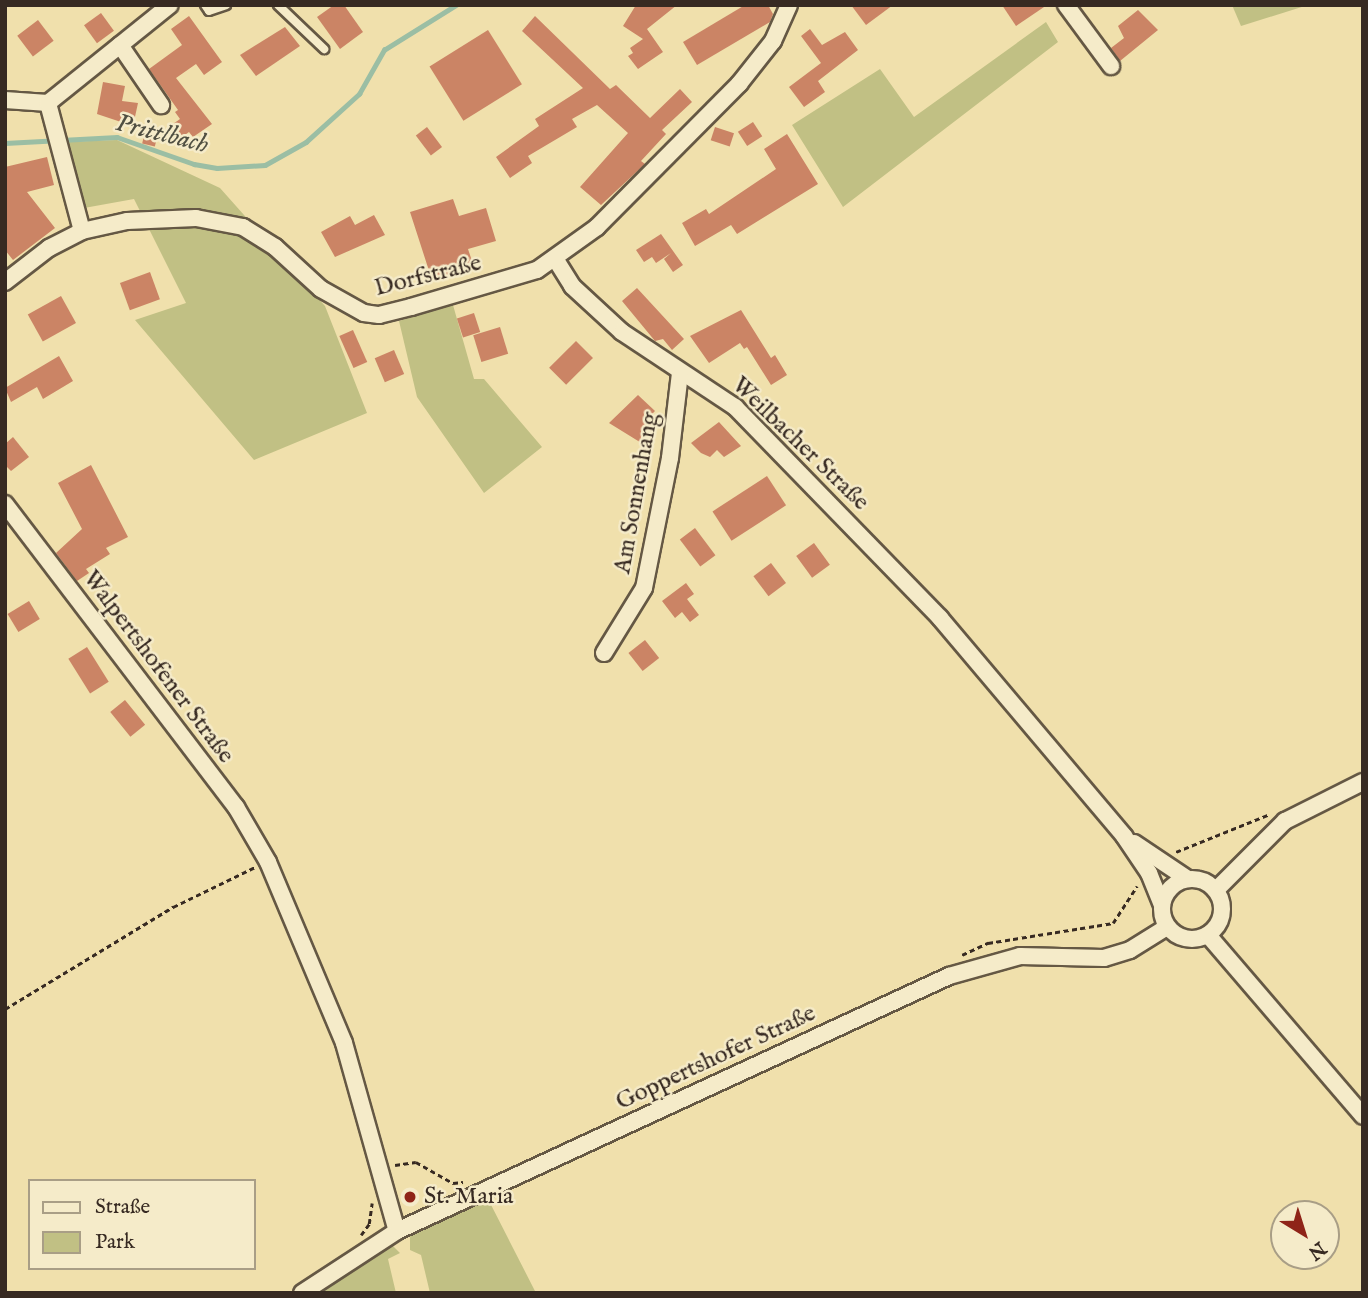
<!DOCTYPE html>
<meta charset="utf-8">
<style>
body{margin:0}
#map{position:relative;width:1368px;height:1298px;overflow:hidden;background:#f0e0ac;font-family:"IM FELL English",serif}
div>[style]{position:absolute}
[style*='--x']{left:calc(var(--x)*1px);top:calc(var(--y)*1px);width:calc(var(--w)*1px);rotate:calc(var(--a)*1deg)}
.green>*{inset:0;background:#c1c084}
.stream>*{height:4.5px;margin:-2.25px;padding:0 2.25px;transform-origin:2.25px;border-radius:2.25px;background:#9bbea4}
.building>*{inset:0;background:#cb8465;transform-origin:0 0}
.path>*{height:2.5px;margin-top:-1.25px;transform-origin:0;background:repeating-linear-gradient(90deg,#372a22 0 5px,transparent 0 8.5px)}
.roads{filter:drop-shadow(2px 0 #655844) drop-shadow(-2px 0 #655844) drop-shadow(0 2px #655844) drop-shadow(0 -2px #655844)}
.lane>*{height:8px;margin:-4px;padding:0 4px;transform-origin:4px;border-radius:4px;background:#f5ebc9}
.street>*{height:16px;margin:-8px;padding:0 8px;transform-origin:8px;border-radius:8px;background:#f5ebc9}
.street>.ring{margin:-8px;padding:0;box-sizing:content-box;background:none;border:16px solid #f5ebc9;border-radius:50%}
.dots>*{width:19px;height:19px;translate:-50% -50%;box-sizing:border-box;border:4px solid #f5ebc9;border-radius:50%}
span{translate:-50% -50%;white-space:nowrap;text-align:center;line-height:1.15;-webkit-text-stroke:5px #f5ebc9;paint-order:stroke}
.street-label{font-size:24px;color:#372a22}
.poi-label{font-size:24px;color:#372a22}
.left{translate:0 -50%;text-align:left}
.water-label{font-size:26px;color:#504f42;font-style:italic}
.frame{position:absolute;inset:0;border:7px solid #372a22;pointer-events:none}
.legend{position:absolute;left:28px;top:1179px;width:228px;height:91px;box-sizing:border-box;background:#f5ebc9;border:2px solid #a99e86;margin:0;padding:9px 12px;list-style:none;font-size:21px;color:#372a22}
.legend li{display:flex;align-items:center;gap:14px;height:35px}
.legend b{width:35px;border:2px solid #a99e86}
.north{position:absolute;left:1270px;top:1200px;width:70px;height:70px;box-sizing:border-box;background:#f5ebc9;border:2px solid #a99e86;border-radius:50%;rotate:142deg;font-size:19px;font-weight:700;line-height:28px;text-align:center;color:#372a22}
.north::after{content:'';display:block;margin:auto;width:24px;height:32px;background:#8f2418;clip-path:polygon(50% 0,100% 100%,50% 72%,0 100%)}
</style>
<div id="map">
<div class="green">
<i style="clip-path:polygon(1232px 5px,1308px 5px,1241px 26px)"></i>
<i style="clip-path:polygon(1046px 22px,1058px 42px,843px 207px,792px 125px,880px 69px,914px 117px)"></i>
<i style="clip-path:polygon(117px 140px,220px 188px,325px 306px,367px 413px,254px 460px,135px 320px,186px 303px,134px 199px,84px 208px,65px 142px)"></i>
<i style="clip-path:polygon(453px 305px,474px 379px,484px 379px,542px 447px,484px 493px,417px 397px,399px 321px)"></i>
<i style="clip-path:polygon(487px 1197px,536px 1293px,430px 1293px,421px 1255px,410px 1250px,410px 1233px)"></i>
<i style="clip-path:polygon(389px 1242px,400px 1253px,388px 1259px,396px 1293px,313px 1293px)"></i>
</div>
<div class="stream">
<i style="--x:5;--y:143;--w:112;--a:-3.1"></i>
<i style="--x:117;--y:137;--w:82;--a:19.3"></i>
<i style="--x:194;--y:164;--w:23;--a:10"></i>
<i style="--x:217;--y:168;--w:48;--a:-3.6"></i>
<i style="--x:265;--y:165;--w:47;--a:-29.3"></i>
<i style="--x:306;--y:142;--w:72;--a:-42.2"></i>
<i style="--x:359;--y:94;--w:51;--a:-60.4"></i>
<i style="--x:384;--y:50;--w:85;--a:-32"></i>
</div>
<div class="building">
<i style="clip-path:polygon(334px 5px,344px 5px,363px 32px,340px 49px,317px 17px)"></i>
<i style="clip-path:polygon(636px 5px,677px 5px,647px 29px,663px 52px,638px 69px,628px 56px,633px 53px,630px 48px,643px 39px,623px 26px)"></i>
<i style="clip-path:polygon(745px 5px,768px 5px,773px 14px,770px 22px,697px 65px,683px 42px)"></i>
<i style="clip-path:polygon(851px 5px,893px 5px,866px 25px)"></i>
<i style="clip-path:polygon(1002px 5px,1047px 5px,1016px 26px)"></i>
<i style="clip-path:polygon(1138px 10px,1158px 30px,1120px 61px,1111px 48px,1124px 38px,1118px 26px)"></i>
<i style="left:101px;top:13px;width:22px;height:21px;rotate:54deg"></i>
<i style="clip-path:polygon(189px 16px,222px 62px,204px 75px,196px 64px,176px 78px,212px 124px,193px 137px,189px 132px,175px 142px,166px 129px,180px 119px,175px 112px,178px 110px,149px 69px,182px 45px,171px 29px)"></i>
<i style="clip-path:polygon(535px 16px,610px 89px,616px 85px,650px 118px,680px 89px,692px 102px,662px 130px,666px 134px,641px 161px,645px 164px,601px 205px,580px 187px,628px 133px,597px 105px,572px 119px,577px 127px,528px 156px,532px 163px,510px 178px,496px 157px,539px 126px,535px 119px,583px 88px,522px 31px)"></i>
<i style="left:38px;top:20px;width:26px;height:26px;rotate:53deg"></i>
<i style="clip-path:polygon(285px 27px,300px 46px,256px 76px,240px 55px)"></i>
<i style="clip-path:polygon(810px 29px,822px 45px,845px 32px,858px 50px,818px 81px,825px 92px,804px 107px,789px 87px,821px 63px,801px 36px)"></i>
<i style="left:488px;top:30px;width:64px;height:69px;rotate:58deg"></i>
<i style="clip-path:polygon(103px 82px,125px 86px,122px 101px,138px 103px,133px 126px,97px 114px)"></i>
<i style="left:753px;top:122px;width:17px;height:18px;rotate:57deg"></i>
<i style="left:146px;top:127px;width:13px;height:17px;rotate:13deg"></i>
<i style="left:427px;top:127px;width:25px;height:14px;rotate:53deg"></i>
<i style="left:715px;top:127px;width:20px;height:14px;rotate:18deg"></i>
<i style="clip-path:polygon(787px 134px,818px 184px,737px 234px,731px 225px,695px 246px,682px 223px,706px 209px,709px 214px,776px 169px,764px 149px)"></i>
<i style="clip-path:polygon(47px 157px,54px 185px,27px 192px,55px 228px,13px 260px,5px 250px,5px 167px)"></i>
<i style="clip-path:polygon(453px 199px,459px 216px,486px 208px,496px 241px,468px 249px,474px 267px,432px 280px,410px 212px)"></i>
<i style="clip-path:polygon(374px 215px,385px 235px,335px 257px,321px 232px,350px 216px,355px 225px)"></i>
<i style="clip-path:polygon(661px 234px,683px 265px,673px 272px,664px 259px,671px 253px,656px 263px,652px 257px,644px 262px,636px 250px)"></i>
<i style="left:150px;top:272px;width:29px;height:32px;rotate:70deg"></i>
<i style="clip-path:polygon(637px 288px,684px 339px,672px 350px,663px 339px,655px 341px,622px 301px)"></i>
<i style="left:61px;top:296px;width:31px;height:38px;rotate:61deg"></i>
<i style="clip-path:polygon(741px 310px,771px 358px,775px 355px,787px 375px,771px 385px,747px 347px,744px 349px,740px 343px,709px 363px,690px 336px)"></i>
<i style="left:474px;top:313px;width:20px;height:18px;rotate:72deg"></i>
<i style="left:500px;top:327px;width:28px;height:28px;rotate:73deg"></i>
<i style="left:353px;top:330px;width:35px;height:15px;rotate:66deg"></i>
<i style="left:576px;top:341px;width:24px;height:38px;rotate:45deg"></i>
<i style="left:394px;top:350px;width:26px;height:21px;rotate:67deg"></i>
<i style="clip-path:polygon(59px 356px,73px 381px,43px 399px,37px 387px,11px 402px,5px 388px)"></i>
<i style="clip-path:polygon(638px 395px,655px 411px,646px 420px,656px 429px,643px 444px,609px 423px)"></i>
<i style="clip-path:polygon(719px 422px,741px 446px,724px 457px,717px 450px,710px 457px,701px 453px,691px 443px)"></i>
<i style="clip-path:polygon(13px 437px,29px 457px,11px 471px,5px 465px,5px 444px)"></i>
<i style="clip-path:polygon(91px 465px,128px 537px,106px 548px,110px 554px,86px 569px,89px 573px,77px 581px,56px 553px,82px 529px,58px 483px)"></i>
<i style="left:767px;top:476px;width:35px;height:65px;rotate:57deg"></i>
<i style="left:695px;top:528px;width:34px;height:19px;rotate:53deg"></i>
<i style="left:814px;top:543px;width:27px;height:22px;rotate:54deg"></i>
<i style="left:771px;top:563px;width:25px;height:22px;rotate:53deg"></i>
<i style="clip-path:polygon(686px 583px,694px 594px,687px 599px,699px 615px,690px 622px,682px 612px,675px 618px,662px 601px)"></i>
<i style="left:29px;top:601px;width:21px;height:25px;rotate:59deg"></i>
<i style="left:645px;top:640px;width:23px;height:21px;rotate:52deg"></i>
<i style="left:87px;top:647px;width:41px;height:22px;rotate:58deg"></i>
<i style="left:125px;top:700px;width:32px;height:19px;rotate:51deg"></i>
</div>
<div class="path">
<i style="--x:1176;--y:852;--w:101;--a:-22"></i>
<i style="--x:962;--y:955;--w:29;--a:-25"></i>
<i style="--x:988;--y:943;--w:127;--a:-9.1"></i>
<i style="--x:1113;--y:923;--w:44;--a:-57"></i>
<i style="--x:5;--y:1009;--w:197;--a:-31.3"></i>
<i style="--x:173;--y:907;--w:91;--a:-26"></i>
<i style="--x:395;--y:1165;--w:21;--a:-8"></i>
<i style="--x:416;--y:1162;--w:43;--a:29.6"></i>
<i style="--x:453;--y:1183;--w:10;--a:-6"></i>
<i style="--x:361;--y:1235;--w:14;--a:-54"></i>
<i style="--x:369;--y:1224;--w:21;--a:-82"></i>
</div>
<div class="roads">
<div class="lane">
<i style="--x:205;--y:5;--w:7;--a:56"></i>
<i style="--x:209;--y:11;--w:18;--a:-19"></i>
<i style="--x:278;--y:5;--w:64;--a:43.7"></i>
</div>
<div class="street">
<i style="--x:1066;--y:5;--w:76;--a:53.6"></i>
<i style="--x:120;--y:45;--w:73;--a:55.7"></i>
<i style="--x:5;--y:100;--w:43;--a:4"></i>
<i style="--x:82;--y:231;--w:132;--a:-104.9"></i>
<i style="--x:48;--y:103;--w:156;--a:-38.8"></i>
<i style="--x:556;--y:260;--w:31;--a:58"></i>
<i style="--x:572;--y:286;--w:68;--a:42.6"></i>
<i style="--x:622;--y:332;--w:136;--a:33.6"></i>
<i style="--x:735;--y:407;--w:294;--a:45.8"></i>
<i style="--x:940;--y:618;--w:285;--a:49.8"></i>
<i style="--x:1124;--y:836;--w:45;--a:56"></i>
<i style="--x:1149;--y:873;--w:35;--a:68"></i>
<i style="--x:5;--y:282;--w:56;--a:-37.7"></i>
<i style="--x:49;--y:248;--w:37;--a:-27"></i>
<i style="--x:82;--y:231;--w:46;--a:-12.5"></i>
<i style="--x:127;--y:221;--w:69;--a:-2.5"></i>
<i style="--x:196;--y:218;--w:48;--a:10.8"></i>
<i style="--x:243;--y:227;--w:38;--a:32"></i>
<i style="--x:275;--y:247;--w:62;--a:42.4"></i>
<i style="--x:321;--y:289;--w:49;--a:29.2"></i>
<i style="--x:364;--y:313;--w:15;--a:8"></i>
<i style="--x:379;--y:315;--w:33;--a:-14"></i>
<i style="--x:411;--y:307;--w:131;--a:-16.4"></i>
<i style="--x:537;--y:270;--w:74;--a:-35.6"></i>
<i style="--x:597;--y:227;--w:202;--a:-45.2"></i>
<i style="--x:739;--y:84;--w:55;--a:-51.7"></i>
<i style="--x:773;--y:41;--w:39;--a:-66"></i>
<i style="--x:5;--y:504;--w:381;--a:52.7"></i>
<i style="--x:236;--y:807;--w:64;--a:59.8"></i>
<i style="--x:268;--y:862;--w:196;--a:67.2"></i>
<i style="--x:344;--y:1043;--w:195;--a:74.3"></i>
<i style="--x:604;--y:653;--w:76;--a:-58.4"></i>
<i style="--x:644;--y:588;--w:133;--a:-78.7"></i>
<i style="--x:670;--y:458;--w:86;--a:-83.3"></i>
<i style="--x:1134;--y:843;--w:65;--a:33.7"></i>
<i class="ring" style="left:1162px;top:879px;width:44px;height:44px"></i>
<i style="--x:1216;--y:890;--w:98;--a:-45"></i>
<i style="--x:1285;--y:821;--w:87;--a:-26.6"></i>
<i style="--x:1208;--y:935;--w:238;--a:49.4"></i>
<i style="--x:302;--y:1293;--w:113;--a:-33.1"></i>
<i style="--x:397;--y:1231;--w:608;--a:-24.79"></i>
<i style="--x:949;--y:976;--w:74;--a:-15.7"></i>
<i style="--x:1020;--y:956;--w:84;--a:1.4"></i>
<i style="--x:1104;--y:958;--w:27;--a:-17"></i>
<i style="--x:1130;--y:950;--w:44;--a:-31.9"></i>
</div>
</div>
<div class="dots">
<i style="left:410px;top:1197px;background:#8f2418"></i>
</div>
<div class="street-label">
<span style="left:428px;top:276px;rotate:-14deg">Dorfstraße</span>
<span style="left:800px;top:444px;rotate:44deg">Weilbacher Straße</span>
<span style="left:637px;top:493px;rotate:-80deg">Am Sonnenhang</span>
<span style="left:158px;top:667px;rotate:53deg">Walpertshofener Straße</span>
<span style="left:716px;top:1058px;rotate:-25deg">Goppertshofer Straße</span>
</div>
<div class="poi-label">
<span class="left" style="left:424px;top:1197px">St. Maria</span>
</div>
<div class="water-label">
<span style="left:162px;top:134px;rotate:14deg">Prittlbach</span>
</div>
<div class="frame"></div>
<ul class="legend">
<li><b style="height:9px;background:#f5ebc9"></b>Straße</li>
<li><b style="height:19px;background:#c1c084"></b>Park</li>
</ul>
<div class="north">N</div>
</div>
